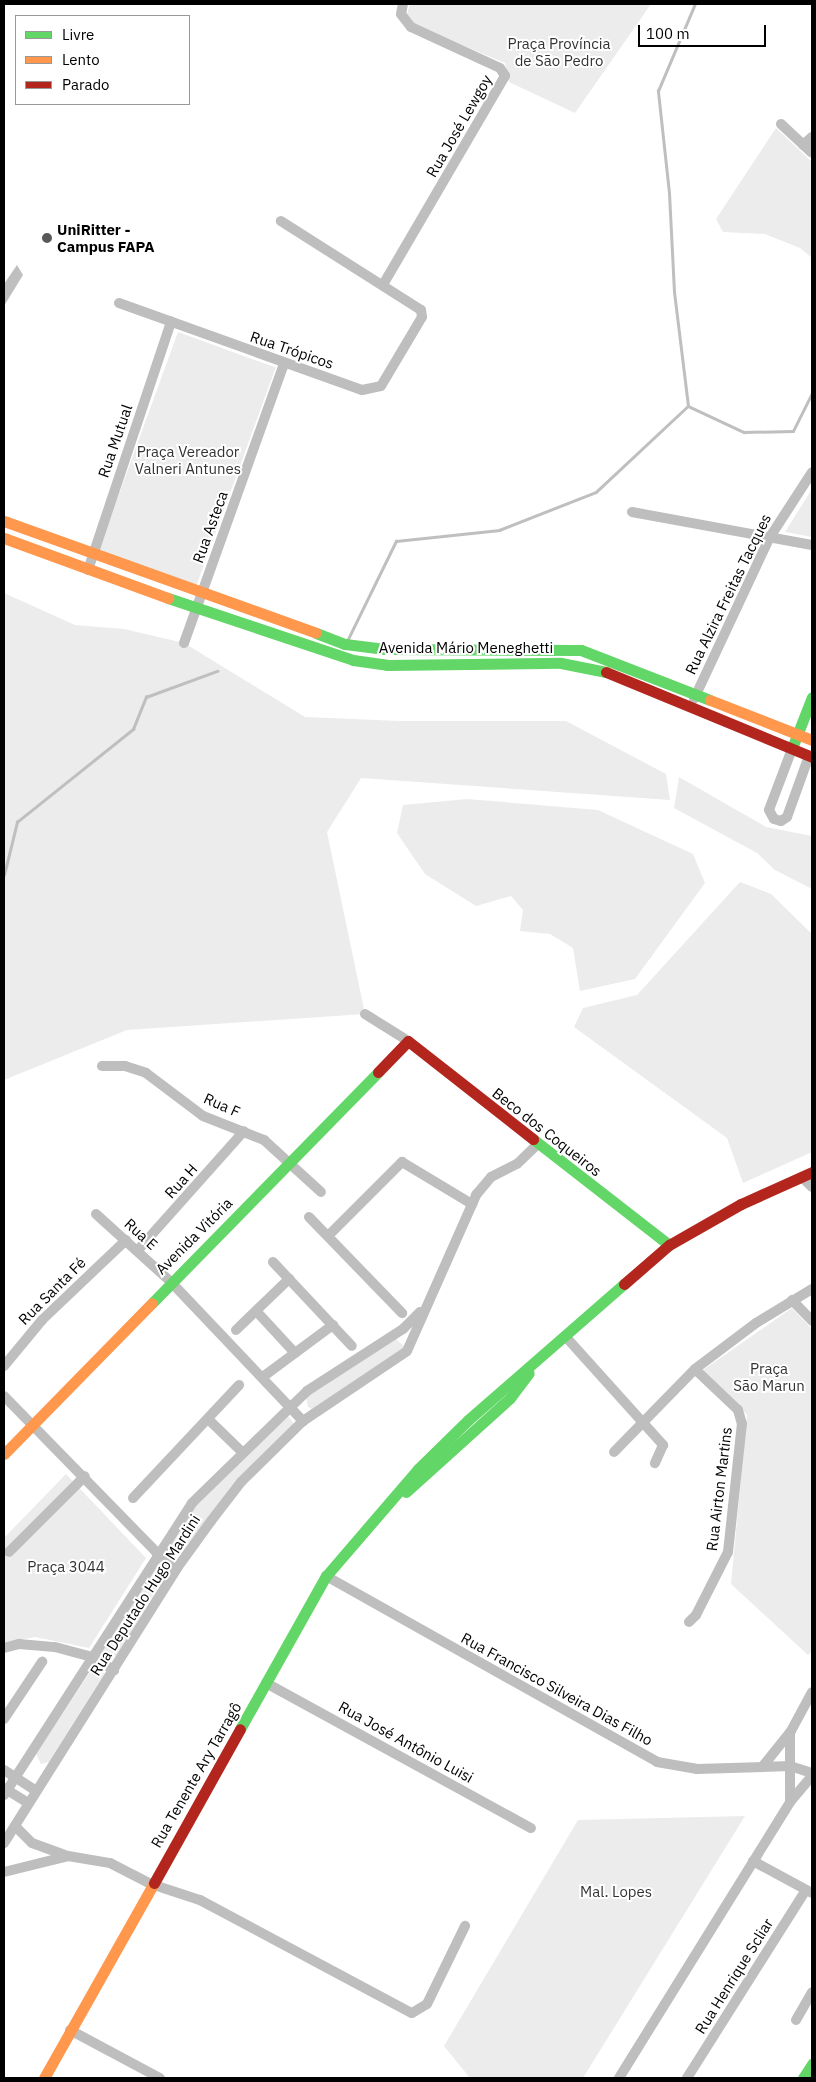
<!DOCTYPE html>
<meta charset="utf-8">
<style>
body{margin:0}
#map{position:relative;width:816px;height:2082px;overflow:hidden;background:#fff;font-family:"IBM Plex Sans",sans-serif}
div>[style]{position:absolute}
[style*='--x']{left:calc(var(--x)*1px);top:calc(var(--y)*1px);width:calc(var(--w)*1px);rotate:calc(var(--a)*1deg)}
.green>*{inset:0;background:#ececec;transform-origin:0 0}
.water>*{inset:0;background:#bfbfbf}
.stream>*{height:2.5px;margin:-1.25px;padding:0 1.25px;transform-origin:1.25px;border-radius:1.25px;background:#bfbfbf}
.street>*{height:10px;margin:-5px;padding:0 5px;transform-origin:5px;border-radius:5px;background:#bebebe}
.fast>*{height:11px;margin:-5.5px;padding:0 5.5px;transform-origin:5.5px;border-radius:5.5px;background:#63d668}
.slow>*{height:11px;margin:-5.5px;padding:0 5.5px;transform-origin:5.5px;border-radius:5.5px;background:#ff974d}
.jam>*{height:11px;margin:-5.5px;padding:0 5.5px;transform-origin:5.5px;border-radius:5.5px;background:#b3261e}
.dots>*{width:14px;height:14px;translate:-50% -50%;box-sizing:border-box;border:2px solid #fff;border-radius:50%}
span{translate:-50% -50%;white-space:nowrap;text-align:center;line-height:1.15;-webkit-text-stroke:4px #fff;paint-order:stroke}
.park-label{font-size:15px;color:#333}
.street-label{font-size:15px;color:#000}
.poi-label{font-size:15px;color:#000;font-weight:700}
.left{translate:0 -50%;text-align:left}
.frame{position:absolute;inset:0;border:5px solid #000;pointer-events:none}
.legend{position:absolute;left:15px;top:15px;width:175px;height:90px;box-sizing:border-box;background:#fff;border:1px solid #999;margin:0;padding:6px 9px;list-style:none;font-size:15px;color:#000}
.legend li{display:flex;align-items:center;gap:10px;height:25px}
.legend b{width:25px;border:1px solid #999}
.scale{position:absolute;left:638px;top:25px;width:128px;height:22px;box-sizing:border-box;border:2px solid #000;border-top:0;padding-left:6px;font-size:15px;line-height:18px;white-space:nowrap;color:#000;-webkit-text-stroke:4px #fff;paint-order:stroke}
</style>
<div id="map">
<div class="green">
<i style="clip-path:polygon(410px 4px,651px 4px,575px 113px,509px 82px,505px 63px,405px 21px)"></i>
<i style="clip-path:polygon(776px 128px,812px 162px,812px 258px,800px 248px,765px 234px,723px 232px,716px 219px)"></i>
<i style="left:178px;top:332px;width:104px;height:234px;rotate:20deg"></i>
<i style="clip-path:polygon(812px 489px,812px 537px,785px 532px)"></i>
<i style="clip-path:polygon(4px 593px,75px 625px,124px 629px,184px 643px,305px 717px,400px 721px,566px 721px,666px 774px,670px 800px,361px 778px,327px 832px,365px 1014px,127px 1030px,4px 1080px)"></i>
<i style="clip-path:polygon(679px 777px,766px 827px,812px 836px,812px 889px,775px 870px,757px 853px,674px 808px)"></i>
<i style="clip-path:polygon(467px 799px,598px 810px,693px 854px,705px 883px,635px 979px,580px 991px,573px 948px,550px 934px,520px 931px,523px 910px,511px 896px,476px 906px,425px 874px,397px 833px,403px 805px)"></i>
<i style="clip-path:polygon(740px 882px,771px 894px,812px 934px,812px 1152px,743px 1183px,727px 1138px,574px 1027px,583px 1008px,637px 995px)"></i>
<i style="clip-path:polygon(792px 1308px,812px 1329px,812px 1651px,808px 1655px,731px 1584px,747px 1415px,703px 1370px)"></i>
<i style="clip-path:polygon(396px 1339px,405px 1347px,312px 1409px,308px 1407px,306px 1397px)"></i>
<i style="clip-path:polygon(288px 1416px,294px 1424px,235px 1485px,181px 1552px,171px 1553px,167px 1548px,196px 1505px)"></i>
<i style="clip-path:polygon(66px 1474px,146px 1558px,89px 1648px,35px 1637px,4px 1643px,4px 1538px)"></i>
<i style="clip-path:polygon(160px 1561px,167px 1565px,168px 1571px,116px 1656px,107px 1658px,102px 1651px)"></i>
<i style="clip-path:polygon(96px 1663px,103px 1668px,104px 1674px,49px 1762px,41px 1764px,36px 1754px)"></i>
<i style="clip-path:polygon(745px 1816px,583px 2078px,470px 2078px,444px 2046px,578px 1820px)"></i>
</div>
<div class="water">
<i style="clip-path:polygon(17px 265px,23px 275px,4px 306px,4px 284px)"></i>
</div>
<div class="stream">
<i style="--x:688;--y:406;--w:115;--a:-97"></i>
<i style="--x:674;--y:292;--w:99;--a:-92.9"></i>
<i style="--x:669;--y:193;--w:103;--a:-96.2"></i>
<i style="--x:658;--y:91;--w:95;--a:-67"></i>
<i style="--x:688;--y:406;--w:62;--a:24.9"></i>
<i style="--x:744;--y:432;--w:49;--a:-1.2"></i>
<i style="--x:793;--y:431;--w:42;--a:-63.4"></i>
<i style="--x:348;--y:639;--w:109;--a:-63.9"></i>
<i style="--x:396;--y:541;--w:104;--a:-6.1"></i>
<i style="--x:499;--y:530;--w:104;--a:-21.4"></i>
<i style="--x:596;--y:492;--w:126;--a:-43.1"></i>
<i style="--x:4;--y:875;--w:55;--a:-76.2"></i>
<i style="--x:17;--y:822;--w:149;--a:-38.7"></i>
<i style="--x:133;--y:729;--w:35;--a:-68"></i>
<i style="--x:146;--y:697;--w:76;--a:-20.1"></i>
</div>
<div class="street">
<i style="--x:781;--y:124;--w:42;--a:43.1"></i>
<i style="--x:803;--y:145;--w:12;--a:-42"></i>
<i style="--x:384;--y:283;--w:240;--a:-59.7"></i>
<i style="--x:505;--y:76;--w:9;--a:-122"></i>
<i style="--x:500;--y:68;--w:98;--a:-155.3"></i>
<i style="--x:411;--y:27;--w:16;--a:-128"></i>
<i style="--x:401;--y:14;--w:10;--a:-79"></i>
<i style="--x:119;--y:303;--w:258;--a:19.7"></i>
<i style="--x:362;--y:390;--w:19;--a:-12"></i>
<i style="--x:381;--y:386;--w:80;--a:-59.3"></i>
<i style="--x:422;--y:317;--w:7;--a:-98"></i>
<i style="--x:421;--y:310;--w:166;--a:-147.6"></i>
<i style="--x:632;--y:512;--w:183;--a:10.4"></i>
<i style="--x:88;--y:570;--w:262;--a:-71.5"></i>
<i style="--x:184;--y:643;--w:297;--a:-70.3"></i>
<i style="--x:694;--y:699;--w:179;--a:-64.9"></i>
<i style="--x:770;--y:537;--w:77;--a:-57.1"></i>
<i style="--x:792;--y:749;--w:65;--a:110.7"></i>
<i style="--x:769;--y:810;--w:10;--a:61"></i>
<i style="--x:774;--y:819;--w:7;--a:16"></i>
<i style="--x:781;--y:821;--w:7;--a:-34"></i>
<i style="--x:787;--y:817;--w:65;--a:-70.2"></i>
<i style="--x:365;--y:1014;--w:51;--a:32.1"></i>
<i style="--x:102;--y:1066;--w:23;--a:0"></i>
<i style="--x:125;--y:1066;--w:22;--a:18"></i>
<i style="--x:146;--y:1073;--w:71;--a:37"></i>
<i style="--x:203;--y:1116;--w:66;--a:21.5"></i>
<i style="--x:264;--y:1140;--w:77;--a:42.4"></i>
<i style="--x:802;--y:1177;--w:14;--a:45"></i>
<i style="--x:96;--y:1214;--w:101;--a:42.2"></i>
<i style="--x:171;--y:1282;--w:192;--a:46.5"></i>
<i style="--x:309;--y:1217;--w:134;--a:45.9"></i>
<i style="--x:328;--y:1236;--w:105;--a:-45"></i>
<i style="--x:402;--y:1162;--w:82;--a:31"></i>
<i style="--x:138;--y:1250;--w:159;--a:-48.3"></i>
<i style="--x:273;--y:1262;--w:115;--a:46.8"></i>
<i style="--x:792;--y:1300;--w:29;--a:46"></i>
<i style="--x:257;--y:1312;--w:56;--a:47.2"></i>
<i style="--x:236;--y:1330;--w:74;--a:-43.9"></i>
<i style="--x:565;--y:1336;--w:147;--a:48"></i>
<i style="--x:663;--y:1445;--w:20;--a:114"></i>
<i style="--x:4;--y:1366;--w:60;--a:-50.4"></i>
<i style="--x:42;--y:1320;--w:116;--a:-43.6"></i>
<i style="--x:264;--y:1376;--w:86;--a:-36.5"></i>
<i style="--x:4;--y:1396;--w:218;--a:45.7"></i>
<i style="--x:156;--y:1552;--w:26;--a:37"></i>
<i style="--x:208;--y:1419;--w:46;--a:44.1"></i>
<i style="--x:614;--y:1452;--w:116;--a:-45.7"></i>
<i style="--x:695;--y:1369;--w:76;--a:-37"></i>
<i style="--x:756;--y:1323;--w:66;--a:-31.3"></i>
<i style="--x:133;--y:1498;--w:155;--a:-46.8"></i>
<i style="--x:9;--y:1552;--w:107;--a:-45"></i>
<i style="--x:326;--y:1576;--w:380;--a:29.3"></i>
<i style="--x:657;--y:1762;--w:41;--a:9.9"></i>
<i style="--x:697;--y:1769;--w:93;--a:-1.8"></i>
<i style="--x:790;--y:1766;--w:23;--a:18"></i>
<i style="--x:689;--y:1622;--w:10;--a:-45"></i>
<i style="--x:696;--y:1615;--w:71;--a:-63.1"></i>
<i style="--x:728;--y:1552;--w:129;--a:-83.8"></i>
<i style="--x:742;--y:1424;--w:15;--a:-106"></i>
<i style="--x:738;--y:1410;--w:59;--a:-136.4"></i>
<i style="--x:4;--y:1648;--w:16;--a:-15"></i>
<i style="--x:19;--y:1644;--w:36;--a:5"></i>
<i style="--x:55;--y:1647;--w:39;--a:15"></i>
<i style="--x:93;--y:1657;--w:25;--a:32"></i>
<i style="--x:266;--y:1683;--w:302;--a:28.7"></i>
<i style="--x:4;--y:1719;--w:69;--a:-56.3"></i>
<i style="--x:763;--y:1766;--w:45;--a:-51.3"></i>
<i style="--x:791;--y:1731;--w:44;--a:-61.7"></i>
<i style="--x:4;--y:1770;--w:38;--a:33"></i>
<i style="--x:4;--y:1788;--w:28;--a:32"></i>
<i style="--x:4;--y:1795;--w:347;--a:-57.2"></i>
<i style="--x:192;--y:1503;--w:161;--a:-44.2"></i>
<i style="--x:307;--y:1391;--w:114;--a:-32.9"></i>
<i style="--x:403;--y:1329;--w:24;--a:-45"></i>
<i style="--x:790;--y:1802;--w:68;--a:-90"></i>
<i style="--x:15;--y:1826;--w:24;--a:45"></i>
<i style="--x:32;--y:1843;--w:35;--a:20"></i>
<i style="--x:4;--y:1843;--w:325;--a:-57.8"></i>
<i style="--x:177;--y:1568;--w:58;--a:-54.1"></i>
<i style="--x:211;--y:1521;--w:49;--a:-52.4"></i>
<i style="--x:241;--y:1482;--w:87;--a:-44.5"></i>
<i style="--x:303;--y:1421;--w:125;--a:-33.9"></i>
<i style="--x:407;--y:1351;--w:171;--a:-66.1"></i>
<i style="--x:476;--y:1195;--w:23;--a:-50"></i>
<i style="--x:491;--y:1177;--w:29;--a:-27"></i>
<i style="--x:517;--y:1164;--w:28;--a:-44"></i>
<i style="--x:753;--y:1861;--w:67;--a:28.5"></i>
<i style="--x:4;--y:1872;--w:66;--a:-14"></i>
<i style="--x:68;--y:1856;--w:43;--a:9.5"></i>
<i style="--x:110;--y:1863;--w:46;--a:27.1"></i>
<i style="--x:151;--y:1884;--w:52;--a:18.1"></i>
<i style="--x:200;--y:1900;--w:240;--a:28.1"></i>
<i style="--x:412;--y:2013;--w:17;--a:-31"></i>
<i style="--x:427;--y:2004;--w:87;--a:-64"></i>
<i style="--x:796;--y:2020;--w:32;--a:-60"></i>
<i style="--x:70;--y:2030;--w:102;--a:28.1"></i>
<i style="--x:619;--y:2078;--w:325;--a:-58.2"></i>
<i style="--x:790;--y:1802;--w:34;--a:-50"></i>
<i style="--x:687;--y:2078;--w:222;--a:-57.7"></i>
</div>
<div class="fast">
<i style="--x:168;--y:598;--w:195;--a:18.5"></i>
<i style="--x:353;--y:660;--w:34;--a:8"></i>
<i style="--x:387;--y:665;--w:174;--a:-0.7"></i>
<i style="--x:561;--y:663;--w:46;--a:11.3"></i>
<i style="--x:316;--y:633;--w:31;--a:21"></i>
<i style="--x:345;--y:644;--w:40;--a:7.1"></i>
<i style="--x:385;--y:649;--w:196;--a:0.3"></i>
<i style="--x:581;--y:650;--w:138;--a:21.2"></i>
<i style="--x:794;--y:743;--w:49;--a:-68.6"></i>
<i style="--x:533;--y:1139;--w:172;--a:37.9"></i>
<i style="--x:152;--y:1303;--w:323;--a:-45.6"></i>
<i style="--x:406;--y:1492;--w:140;--a:-42.1"></i>
<i style="--x:510;--y:1398;--w:31;--a:-53"></i>
<i style="--x:240;--y:1729;--w:176;--a:-60.7"></i>
<i style="--x:326;--y:1576;--w:141;--a:-49.3"></i>
<i style="--x:418;--y:1469;--w:70;--a:-44.4"></i>
<i style="--x:468;--y:1420;--w:207;--a:-41.1"></i>
<i style="--x:803;--y:2078;--w:17;--a:-57"></i>
</div>
<div class="slow">
<i style="--x:4;--y:521;--w:331;--a:19.7"></i>
<i style="--x:4;--y:538;--w:175;--a:20.1"></i>
<i style="--x:710;--y:700;--w:110;--a:21.4"></i>
<i style="--x:4;--y:1454;--w:211;--a:-45.6"></i>
<i style="--x:44;--y:2078;--w:224;--a:-60.6"></i>
</div>
<div class="jam">
<i style="--x:606;--y:672;--w:223;--a:22.4"></i>
<i style="--x:378;--y:1072;--w:43;--a:-45.9"></i>
<i style="--x:408;--y:1041;--w:159;--a:38.1"></i>
<i style="--x:624;--y:1284;--w:60;--a:-40.9"></i>
<i style="--x:669;--y:1245;--w:83;--a:-29.7"></i>
<i style="--x:741;--y:1204;--w:78;--a:-24.3"></i>
<i style="--x:154;--y:1883;--w:176;--a:-60.8"></i>
</div>
<div class="dots">
<i style="left:47px;top:238px;background:#595959"></i>
</div>
<div class="park-label">
<span style="left:559px;top:52px">Praça Província<br>de São Pedro</span>
<span style="left:188px;top:460px">Praça Vereador<br>Valneri Antunes</span>
<span style="left:769px;top:1377px">Praça<br>São Marun</span>
<span style="left:66px;top:1567px">Praça 3044</span>
<span style="left:616px;top:1892px">Mal. Lopes</span>
</div>
<div class="street-label">
<span style="left:459px;top:126px;rotate:-60deg">Rua José Lewgoy</span>
<span style="left:292px;top:350px;rotate:19deg">Rua Trópicos</span>
<span style="left:115px;top:441px;rotate:-71deg">Rua Mutual</span>
<span style="left:210px;top:527px;rotate:-70deg">Rua Asteca</span>
<span style="left:728px;top:594px;rotate:-64deg">Rua Alzira Freitas Tacques</span>
<span style="left:466px;top:648px">Avenida Mário Meneghetti</span>
<span style="left:222px;top:1105px;rotate:24deg">Rua F</span>
<span style="left:547px;top:1132px;rotate:38deg">Beco dos Coqueiros</span>
<span style="left:181px;top:1181px;rotate:-48deg">Rua H</span>
<span style="left:141px;top:1234px;rotate:42deg">Rua E</span>
<span style="left:194px;top:1236px;rotate:-45deg">Avenida Vitória</span>
<span style="left:52px;top:1291px;rotate:-45deg">Rua Santa Fé</span>
<span style="left:719px;top:1489px;rotate:-83deg">Rua Airton Martins</span>
<span style="left:145px;top:1595px;rotate:-57deg">Rua Deputado Hugo Mardini</span>
<span style="left:557px;top:1689px;rotate:29deg">Rua Francisco Silveira Dias Filho</span>
<span style="left:406px;top:1742px;rotate:29deg">Rua José Antônio Luisi</span>
<span style="left:196px;top:1775px;rotate:-60deg">Rua Tenente Ary Tarragô</span>
<span style="left:734px;top:1976px;rotate:-58deg">Rua Henrique Scliar</span>
</div>
<div class="poi-label">
<span class="left" style="left:57px;top:238px">UniRitter -<br>Campus FAPA</span>
</div>
<div class="frame"></div>
<ul class="legend">
<li><b style="height:6px;background:#63d668"></b>Livre</li>
<li><b style="height:6px;background:#ff974d"></b>Lento</li>
<li><b style="height:6px;background:#b3261e"></b>Parado</li>
</ul>
<div class="scale">100 m</div>
</div>
